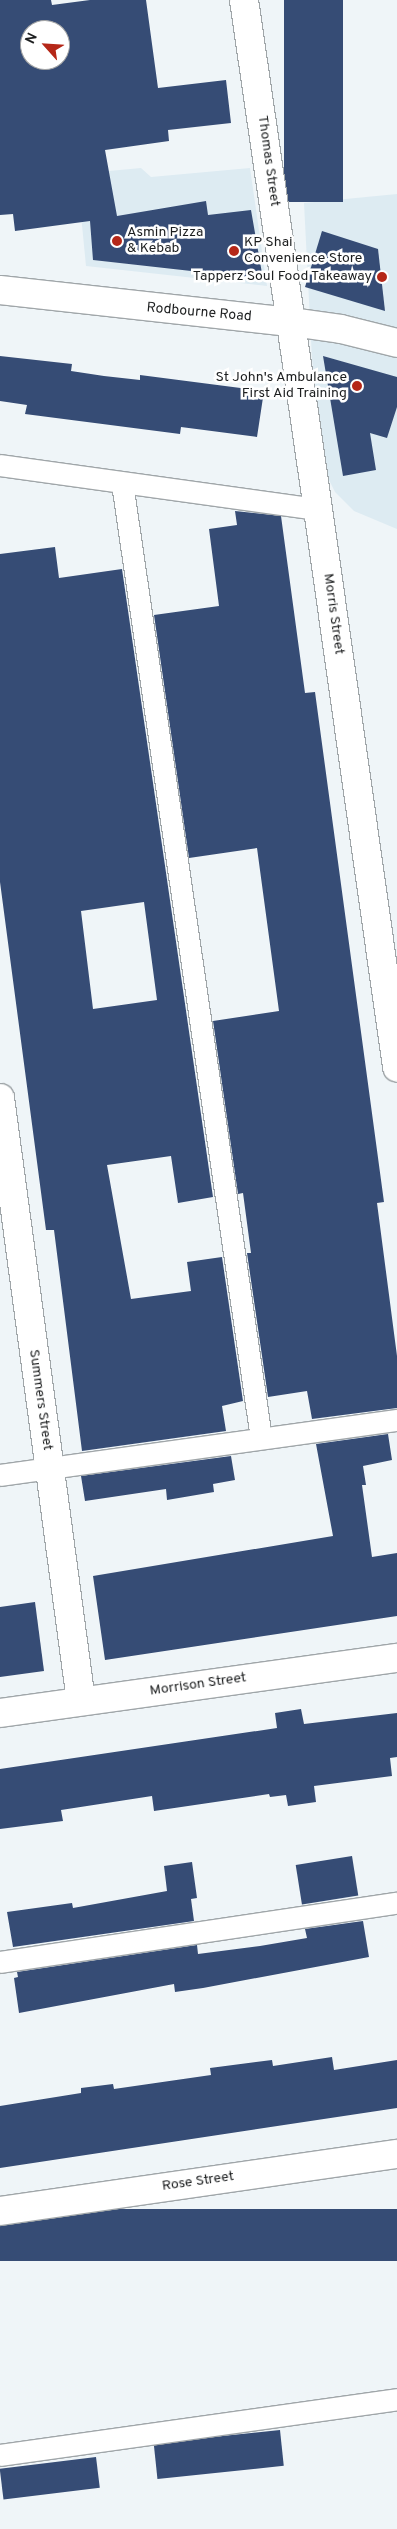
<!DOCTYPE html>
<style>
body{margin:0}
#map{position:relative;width:397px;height:2529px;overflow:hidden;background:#eff5f8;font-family:Overpass,sans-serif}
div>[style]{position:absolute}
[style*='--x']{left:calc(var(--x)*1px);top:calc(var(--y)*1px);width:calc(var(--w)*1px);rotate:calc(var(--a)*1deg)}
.built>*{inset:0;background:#ddebf2}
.building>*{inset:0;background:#364c75;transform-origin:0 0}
.roads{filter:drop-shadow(1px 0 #a0a6a9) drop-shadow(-1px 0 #a0a6a9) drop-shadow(0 1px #a0a6a9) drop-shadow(0 -1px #a0a6a9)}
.service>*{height:21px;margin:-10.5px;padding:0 10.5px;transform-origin:10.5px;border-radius:10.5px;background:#fff}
.pedestrian>*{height:28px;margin:-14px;padding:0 14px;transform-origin:14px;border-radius:14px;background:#fff}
.minor>*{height:28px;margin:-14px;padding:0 14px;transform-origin:14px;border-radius:14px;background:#fff}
.tertiary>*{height:28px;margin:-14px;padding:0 14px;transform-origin:14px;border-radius:14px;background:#fff}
.dots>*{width:14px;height:14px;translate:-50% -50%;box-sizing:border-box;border:2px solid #fff;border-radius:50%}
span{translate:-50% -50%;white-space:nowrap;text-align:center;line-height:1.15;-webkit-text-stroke:5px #fff;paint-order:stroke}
.street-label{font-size:14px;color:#1c1e1f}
.poi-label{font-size:14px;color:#1c1e1f}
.left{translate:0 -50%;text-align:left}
.right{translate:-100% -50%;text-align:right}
.north{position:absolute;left:20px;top:20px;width:50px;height:50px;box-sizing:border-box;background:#fff;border:1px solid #a4a5a5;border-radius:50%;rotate:296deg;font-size:14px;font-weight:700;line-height:20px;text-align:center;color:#1c1e1f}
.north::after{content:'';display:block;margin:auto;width:18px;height:22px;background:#b52718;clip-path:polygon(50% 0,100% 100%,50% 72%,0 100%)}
</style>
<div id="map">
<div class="built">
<i style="clip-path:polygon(141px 168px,151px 177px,250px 168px,267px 286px,86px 266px,77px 174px)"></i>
<i style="clip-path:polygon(397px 194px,397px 529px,354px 511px,335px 492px,327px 476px,312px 359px,304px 203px)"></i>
</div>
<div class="building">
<i style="clip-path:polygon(evenodd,0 0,51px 0,52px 5px,90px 0,146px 0,158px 88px,226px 80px,231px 123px,168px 130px,169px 141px,105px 150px,117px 216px,206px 201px,208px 215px,251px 210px,263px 279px,93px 260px,90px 221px,15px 231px,13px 214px,0 215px,0 0,30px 30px,60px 30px,60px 60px,30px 60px,30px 30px)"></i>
<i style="left:284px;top:0;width:59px;height:202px"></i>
<i style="clip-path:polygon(322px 231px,378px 249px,385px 311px,305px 287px)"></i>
<i style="clip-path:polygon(0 356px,72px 364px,71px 371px,104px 376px,140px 380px,140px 375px,264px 391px,257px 437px,181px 427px,180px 434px,25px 414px,27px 405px,0 401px)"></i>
<i style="clip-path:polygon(323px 356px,397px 377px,397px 407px,387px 438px,370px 433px,376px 470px,343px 476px)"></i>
<i style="clip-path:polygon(235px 511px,281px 516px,305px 693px,315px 692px,384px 1202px,377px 1203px,397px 1356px,397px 1408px,312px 1419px,307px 1391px,268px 1397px,247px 1253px,251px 1253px,243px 1193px,238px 1194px,213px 1021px,279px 1011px,257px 848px,189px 858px,154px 615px,219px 606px,209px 529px,237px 525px)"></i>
<i style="clip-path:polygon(evenodd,55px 547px,59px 578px,122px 569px,213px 1197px,178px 1203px,171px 1156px,107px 1165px,131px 1299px,191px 1291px,187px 1262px,222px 1257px,243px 1401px,222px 1406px,226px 1431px,82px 1451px,54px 1230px,46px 1230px,0 882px,0 554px,55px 547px,144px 902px,157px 1000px,93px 1009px,81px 911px,144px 902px)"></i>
<i style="clip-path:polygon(388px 1434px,392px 1460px,363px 1466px,366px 1485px,362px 1485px,372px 1557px,397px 1553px,397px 1616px,105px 1660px,93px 1576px,333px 1536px,316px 1444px)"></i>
<i style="clip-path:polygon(231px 1456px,235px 1480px,213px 1484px,214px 1492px,167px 1500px,166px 1489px,85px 1501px,81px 1476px)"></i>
<i style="clip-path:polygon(35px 1602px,44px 1671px,0 1677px,0 1607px)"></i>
<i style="clip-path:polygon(301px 1709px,304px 1724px,397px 1713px,397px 1757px,390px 1758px,392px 1776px,314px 1786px,316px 1802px,288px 1806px,286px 1795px,270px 1797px,269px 1794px,154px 1811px,152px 1796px,61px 1810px,63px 1821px,0 1829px,0 1769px,277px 1728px,275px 1713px)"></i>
<i style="left:352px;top:1856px;width:40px;height:57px;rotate:81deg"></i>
<i style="clip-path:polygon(192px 1862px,197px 1898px,191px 1899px,194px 1921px,13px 1947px,7px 1912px,72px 1903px,73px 1908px,167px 1891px,164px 1866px)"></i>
<i style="clip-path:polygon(363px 1921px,369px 1957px,203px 1988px,175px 1992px,174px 1984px,19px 2013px,14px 1978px,18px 1977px,17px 1972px,197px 1945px,198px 1954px,260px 1946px,307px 1938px,305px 1929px)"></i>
<i style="clip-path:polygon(332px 2057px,334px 2070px,397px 2060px,397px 2108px,0 2168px,0 2106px,81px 2093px,81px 2088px,113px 2084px,114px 2089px,211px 2075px,210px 2068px,272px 2060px,273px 2066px)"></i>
<i style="left:397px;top:2209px;width:52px;height:401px;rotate:90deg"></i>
<i style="left:280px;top:2430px;width:36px;height:127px;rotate:84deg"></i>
<i style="left:96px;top:2457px;width:31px;height:97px;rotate:83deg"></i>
</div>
<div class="roads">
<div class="service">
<i style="--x:0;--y:465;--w:321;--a:7.9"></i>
<i style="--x:122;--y:483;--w:965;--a:81.72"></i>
<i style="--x:0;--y:1475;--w:401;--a:-7.9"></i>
<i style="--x:0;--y:1962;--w:401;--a:-8.5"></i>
<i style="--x:0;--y:2455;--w:401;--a:-8"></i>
</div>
<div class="pedestrian">
<i style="--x:318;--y:509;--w:564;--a:81.94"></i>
</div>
<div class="minor">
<i style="--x:244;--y:0;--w:514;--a:81.73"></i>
<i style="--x:0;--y:1098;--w:608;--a:82.35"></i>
<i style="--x:0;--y:1713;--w:401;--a:-7.9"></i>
<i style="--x:0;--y:2211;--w:401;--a:-8.2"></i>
</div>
<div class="tertiary">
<i style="--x:0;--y:290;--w:294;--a:6.3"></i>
<i style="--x:292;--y:322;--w:49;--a:8.1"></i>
<i style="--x:341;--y:329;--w:58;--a:14"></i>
</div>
</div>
<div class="dots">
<i style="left:117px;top:241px;background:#b52718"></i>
<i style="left:234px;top:251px;background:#b52718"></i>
<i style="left:382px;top:277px;background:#b52718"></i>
<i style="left:357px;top:386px;background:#b52718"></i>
</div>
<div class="street-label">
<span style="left:268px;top:161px;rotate:82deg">Thomas Street</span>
<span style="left:199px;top:313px;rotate:5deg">Rodbourne Road</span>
<span style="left:333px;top:614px;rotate:82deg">Morris Street</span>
<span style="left:40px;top:1400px;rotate:82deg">Summers Street</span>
<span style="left:198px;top:1685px;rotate:-8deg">Morrison Street</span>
<span style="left:198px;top:2182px;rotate:-8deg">Rose Street</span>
</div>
<div class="poi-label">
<span class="left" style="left:127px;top:241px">Asmin Pizza<br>&amp; Kebab</span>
<span class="left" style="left:244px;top:251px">KP Shai<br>Convenience Store</span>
<span class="right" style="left:372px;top:277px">Tapperz Soul Food Takeaway</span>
<span class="right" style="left:347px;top:386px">St John's Ambulance<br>First Aid Training</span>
</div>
<div class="north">N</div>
</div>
